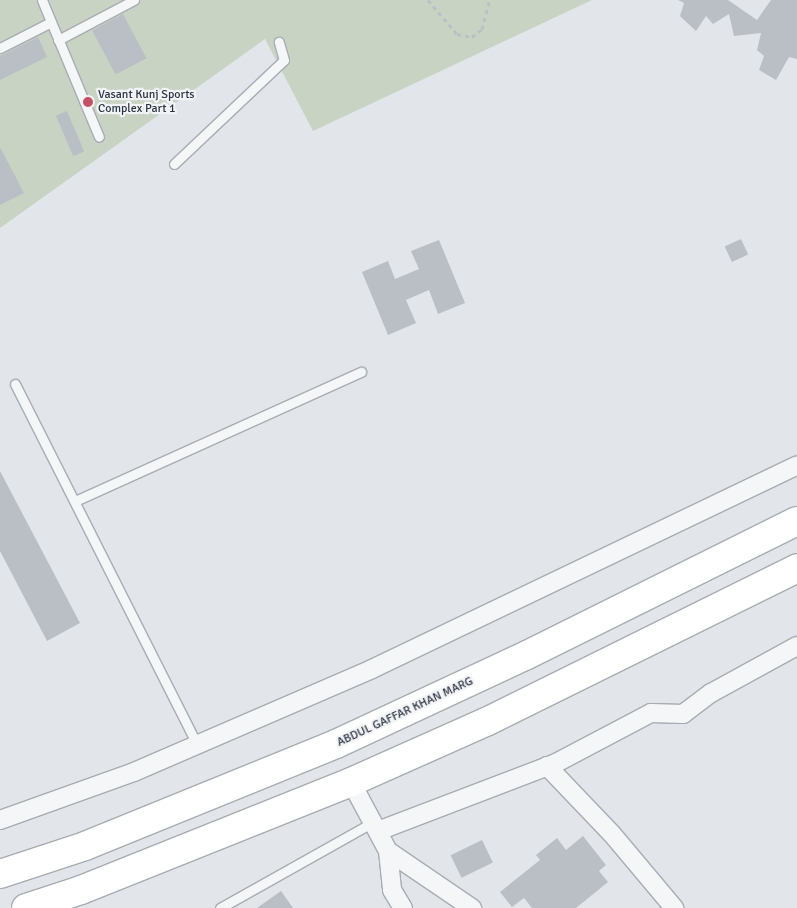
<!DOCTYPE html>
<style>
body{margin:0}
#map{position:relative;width:797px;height:908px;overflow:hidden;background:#e2e5ea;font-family:Signika,sans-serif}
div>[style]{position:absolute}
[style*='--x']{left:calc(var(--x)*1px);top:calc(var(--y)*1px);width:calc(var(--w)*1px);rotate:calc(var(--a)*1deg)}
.green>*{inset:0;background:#c8d3c4}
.building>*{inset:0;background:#babfc6;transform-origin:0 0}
.path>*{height:3px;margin-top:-1.5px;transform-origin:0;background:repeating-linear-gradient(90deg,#bcc0c5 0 4px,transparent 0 8px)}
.roads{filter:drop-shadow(1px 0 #a7acb4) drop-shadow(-1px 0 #a7acb4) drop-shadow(0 1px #a7acb4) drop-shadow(0 -1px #a7acb4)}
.service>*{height:9px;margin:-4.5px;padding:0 4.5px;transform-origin:4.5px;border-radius:4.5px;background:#f5f6f8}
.minor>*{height:18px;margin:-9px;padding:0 9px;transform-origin:9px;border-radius:9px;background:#f5f6f8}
.primary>*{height:28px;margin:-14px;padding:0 14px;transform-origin:14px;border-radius:14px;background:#fff}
.dots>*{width:14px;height:14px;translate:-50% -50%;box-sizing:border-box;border:2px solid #f2f4f7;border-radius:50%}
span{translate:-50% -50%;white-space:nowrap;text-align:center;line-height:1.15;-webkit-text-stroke:4.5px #f2f4f7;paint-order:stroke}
.poi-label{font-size:12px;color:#2b3441}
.left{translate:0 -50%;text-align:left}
.street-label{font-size:12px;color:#2b3441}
</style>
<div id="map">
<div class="green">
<i style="clip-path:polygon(0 0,592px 0,313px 131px,265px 39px,0 228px)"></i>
</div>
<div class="building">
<i style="clip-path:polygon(678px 0,728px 0,757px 20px,771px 0,797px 0,797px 59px,789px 57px,776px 80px,759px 70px,764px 56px,757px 50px,761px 33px,734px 36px,729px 14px,713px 24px,706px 16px,696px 31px,680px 16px,684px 3px)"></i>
<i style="left:123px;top:14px;width:50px;height:35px;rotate:62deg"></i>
<i style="clip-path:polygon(38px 37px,47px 57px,0 80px,0 56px)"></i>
<i style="left:67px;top:111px;width:44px;height:12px;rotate:67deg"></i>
<i style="clip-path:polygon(0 147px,24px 193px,0 205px)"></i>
<i style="left:741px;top:239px;width:17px;height:18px;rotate:65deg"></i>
<i style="clip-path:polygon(439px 240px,465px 303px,438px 314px,429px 290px,406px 300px,416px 323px,388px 335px,362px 272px,388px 261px,395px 279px,419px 269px,411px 251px)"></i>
<i style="clip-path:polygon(0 471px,80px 623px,47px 641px,0 551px)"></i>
<i style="clip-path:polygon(583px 836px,606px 865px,599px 871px,608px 882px,576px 908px,532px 908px,524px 898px,512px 907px,500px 892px,540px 860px,536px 855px,557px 838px,566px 850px)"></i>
<i style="left:482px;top:840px;width:25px;height:35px;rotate:64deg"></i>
<i style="clip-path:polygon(281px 891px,293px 908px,257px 908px)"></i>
</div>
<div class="path">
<i style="--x:428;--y:0;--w:45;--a:49.5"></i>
<i style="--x:457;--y:34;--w:15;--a:11"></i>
<i style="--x:472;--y:37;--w:13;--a:-39"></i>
<i style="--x:482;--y:29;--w:30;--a:-75"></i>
</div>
<div class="roads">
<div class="service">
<i style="--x:42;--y:0;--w:148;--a:67.4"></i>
<i style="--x:58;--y:40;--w:86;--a:-27.8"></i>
<i style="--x:0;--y:48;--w:57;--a:-27"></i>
<i style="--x:174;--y:164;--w:151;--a:-43.4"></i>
<i style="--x:284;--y:60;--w:19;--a:-106"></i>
<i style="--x:15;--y:384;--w:406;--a:63.2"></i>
<i style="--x:75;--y:501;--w:314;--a:-24.3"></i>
<i style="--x:220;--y:908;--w:176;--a:-29.3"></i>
</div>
<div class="minor">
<i style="--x:547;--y:766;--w:94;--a:46.3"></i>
<i style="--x:612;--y:834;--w:97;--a:50"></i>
<i style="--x:351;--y:782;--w:78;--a:61.8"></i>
<i style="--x:388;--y:851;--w:39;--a:84"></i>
<i style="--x:392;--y:890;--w:21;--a:59"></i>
<i style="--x:0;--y:820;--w:142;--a:-19.7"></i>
<i style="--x:134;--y:772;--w:259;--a:-23.4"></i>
<i style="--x:372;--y:669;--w:471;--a:-25.6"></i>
<i style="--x:378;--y:831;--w:191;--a:-20.9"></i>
<i style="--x:556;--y:763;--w:107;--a:-27.8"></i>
<i style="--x:651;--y:713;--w:32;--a:2"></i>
<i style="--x:683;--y:714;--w:35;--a:-37"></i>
<i style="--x:711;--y:693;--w:98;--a:-28.7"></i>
<i style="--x:388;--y:851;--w:102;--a:34.2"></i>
</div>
<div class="primary">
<i style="--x:0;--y:874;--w:89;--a:-18.2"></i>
<i style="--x:85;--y:846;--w:271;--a:-22.1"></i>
<i style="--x:336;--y:744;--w:211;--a:-25"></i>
<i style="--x:527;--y:655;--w:301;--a:-26.4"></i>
<i style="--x:26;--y:908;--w:58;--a:-18.1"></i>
<i style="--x:81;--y:890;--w:291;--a:-21.8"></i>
<i style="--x:351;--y:782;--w:148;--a:-24"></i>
<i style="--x:486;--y:722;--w:347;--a:-26.3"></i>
</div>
</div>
<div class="dots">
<i style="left:88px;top:102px;background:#c74f65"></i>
</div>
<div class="poi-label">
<span class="left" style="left:98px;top:102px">Vasant Kunj Sports<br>Complex Part 1</span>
</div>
<div class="street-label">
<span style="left:405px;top:712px;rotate:-25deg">ABDUL GAFFAR KHAN MARG</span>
</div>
</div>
